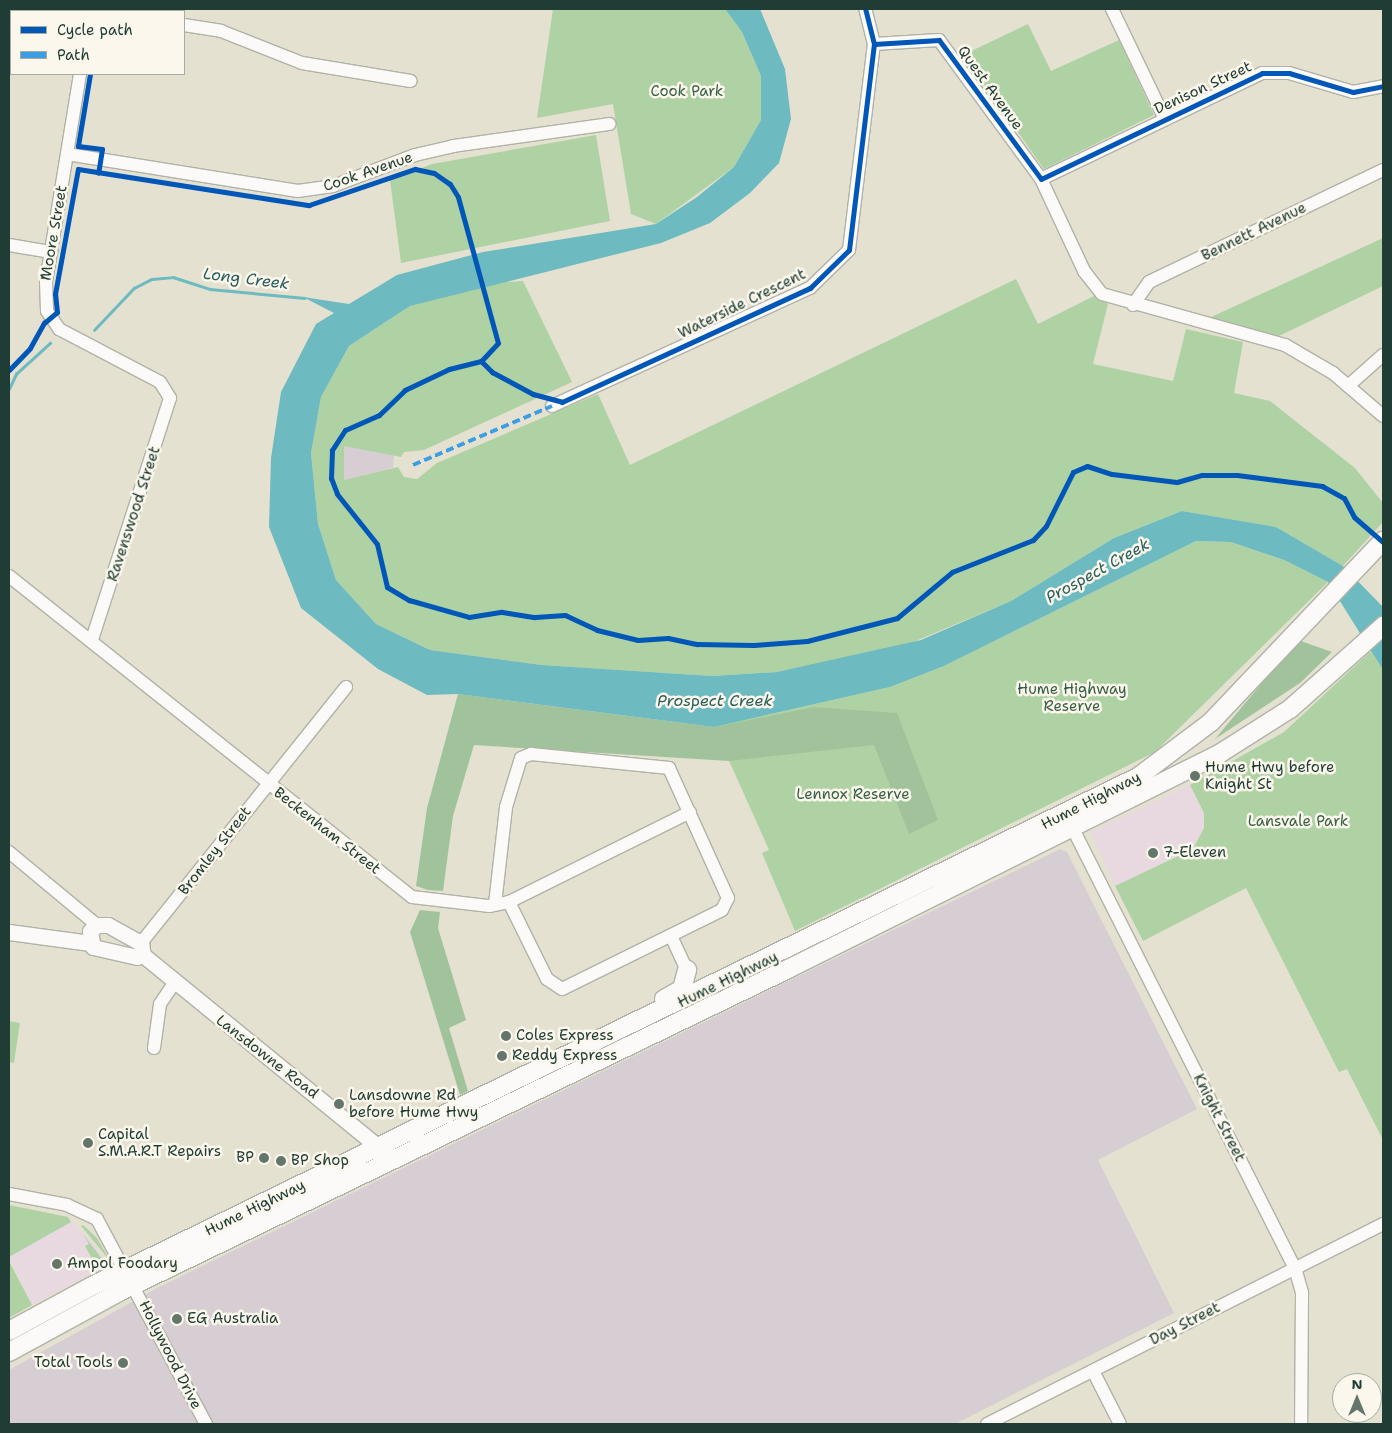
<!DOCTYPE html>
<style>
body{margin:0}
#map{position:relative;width:1392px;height:1433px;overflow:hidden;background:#e4e1d1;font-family:"Shantell Sans",sans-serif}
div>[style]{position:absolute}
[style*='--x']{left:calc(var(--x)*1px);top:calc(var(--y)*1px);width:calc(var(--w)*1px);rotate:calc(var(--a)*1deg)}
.built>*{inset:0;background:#e8d8df}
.industrial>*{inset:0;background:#d6ced3}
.green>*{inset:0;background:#afd2a4}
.forest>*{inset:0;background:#a1c39b}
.water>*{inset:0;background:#6dbac0}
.stream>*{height:2.5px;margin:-1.25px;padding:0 1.25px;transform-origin:1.25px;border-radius:1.25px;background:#6dbac0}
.roads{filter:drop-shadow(1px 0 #b1b2a7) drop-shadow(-1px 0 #b1b2a7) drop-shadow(0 1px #b1b2a7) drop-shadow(0 -1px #b1b2a7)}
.minor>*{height:12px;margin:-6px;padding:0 6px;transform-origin:6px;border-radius:6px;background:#fbfaf8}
.major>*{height:15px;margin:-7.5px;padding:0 7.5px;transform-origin:7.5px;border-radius:7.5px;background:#fbfaf8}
.highway>*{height:18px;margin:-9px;padding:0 9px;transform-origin:9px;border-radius:9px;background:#fbfaf8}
.quiet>*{height:4px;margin-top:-2px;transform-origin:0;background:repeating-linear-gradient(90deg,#3c9ee2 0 8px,transparent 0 12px)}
.cycleway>*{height:5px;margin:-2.5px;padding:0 2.5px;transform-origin:2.5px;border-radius:2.5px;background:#0057b8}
.dots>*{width:14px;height:14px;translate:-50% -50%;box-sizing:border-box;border:2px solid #fbf7ec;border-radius:50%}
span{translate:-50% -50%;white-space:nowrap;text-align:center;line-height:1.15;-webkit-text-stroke:5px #fbf7ec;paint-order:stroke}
.street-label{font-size:15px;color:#1f3d34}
.park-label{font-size:15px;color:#385f47}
.poi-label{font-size:15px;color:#1f3d34}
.left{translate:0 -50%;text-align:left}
.right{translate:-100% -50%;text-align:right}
.water-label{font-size:16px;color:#275e5c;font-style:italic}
.frame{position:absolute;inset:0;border:10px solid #1f3d34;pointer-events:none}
.legend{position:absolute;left:10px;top:10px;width:175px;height:65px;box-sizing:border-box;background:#fbf7ec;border:1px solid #a3ada2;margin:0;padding:6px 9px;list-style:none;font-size:15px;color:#1f3d34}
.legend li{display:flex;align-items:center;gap:10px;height:25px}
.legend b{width:25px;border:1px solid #a3ada2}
.north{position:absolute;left:1332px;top:1373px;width:50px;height:50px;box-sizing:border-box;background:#fbf7ec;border:1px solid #a3ada2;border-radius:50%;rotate:0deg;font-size:14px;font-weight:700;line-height:20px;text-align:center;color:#1f3d34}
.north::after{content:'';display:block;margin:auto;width:18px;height:22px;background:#64766b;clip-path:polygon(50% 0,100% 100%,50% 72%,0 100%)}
</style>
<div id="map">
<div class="built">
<i style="clip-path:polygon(1190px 785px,1204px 813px,1204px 828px,1193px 849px,1115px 886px,1091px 832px)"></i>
<i style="clip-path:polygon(71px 1222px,94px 1244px,105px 1260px,102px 1268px,32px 1305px,9px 1257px)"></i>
</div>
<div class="industrial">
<i style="clip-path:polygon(344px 445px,394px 455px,393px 468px,344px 480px)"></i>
<i style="clip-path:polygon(1060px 849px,1067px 852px,1197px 1109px,1098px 1160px,1174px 1313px,955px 1424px,9px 1424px,9px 1370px,159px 1287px)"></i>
</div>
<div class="green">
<i style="clip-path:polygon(553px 9px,725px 9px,742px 32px,761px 76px,761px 120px,734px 167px,656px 224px,631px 214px,613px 104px,537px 118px)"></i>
<i style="clip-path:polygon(1028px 24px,1051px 71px,1119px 40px,1154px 115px,1044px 169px,963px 55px)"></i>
<i style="clip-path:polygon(596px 135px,610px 221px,401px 263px,390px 180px,432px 164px)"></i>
<i style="clip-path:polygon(1383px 238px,1383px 286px,1279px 336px,1209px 318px)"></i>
<i style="clip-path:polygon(1016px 279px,1038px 324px,1098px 294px,1108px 304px,1093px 364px,1173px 381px,1186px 329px,1243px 342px,1234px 393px,1270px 401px,1355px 468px,1383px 503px,1383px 522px,1343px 566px,1276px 527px,1182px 511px,1114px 538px,1011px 601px,899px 648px,777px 672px,712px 676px,542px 665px,430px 650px,376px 624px,336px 580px,318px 524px,311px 453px,321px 397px,349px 346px,410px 306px,490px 283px,523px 281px,572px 382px,424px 450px,404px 452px,401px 457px,344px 446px,344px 480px,398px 467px,404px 477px,417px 479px,437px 463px,598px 394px,630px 465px)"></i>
<i style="clip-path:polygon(1196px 541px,1231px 542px,1284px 560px,1328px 582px,1155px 752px,795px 931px,762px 853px,769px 850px,714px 727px,890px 687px,944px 666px)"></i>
<i style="clip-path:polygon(1371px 651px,1383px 670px,1383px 1140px,1347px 1069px,1339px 1072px,1246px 888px,1143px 941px,1115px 886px,1193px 849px,1204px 828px,1204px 813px,1190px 785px,1284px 732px)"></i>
<i style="clip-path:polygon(9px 1021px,20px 1023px,14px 1063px,9px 1062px)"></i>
<i style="clip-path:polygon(9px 1205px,68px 1217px,71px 1222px,9px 1257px)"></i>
<i style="clip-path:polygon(83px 1225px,97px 1238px,111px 1262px,81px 1226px)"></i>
<i style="clip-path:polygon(83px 1234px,103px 1260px,97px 1268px,85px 1246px,89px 1244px)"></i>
<i style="clip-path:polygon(9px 1261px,32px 1305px,9px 1318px)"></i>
</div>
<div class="forest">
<i style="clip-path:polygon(1298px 640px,1332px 652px,1300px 683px,1215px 739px)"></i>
<i style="clip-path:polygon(458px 694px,714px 727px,814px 707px,897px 713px,938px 820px,909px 834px,874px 745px,729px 761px,474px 745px,453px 816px,443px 891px,428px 890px,416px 886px,427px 808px)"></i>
<i style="clip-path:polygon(420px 910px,440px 912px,438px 928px,466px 1020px,449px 1028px,468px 1091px,460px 1095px,410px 932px)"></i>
</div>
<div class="water">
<i style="clip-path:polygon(725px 9px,760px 9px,785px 69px,791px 119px,779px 163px,750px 193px,710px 223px,661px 243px,410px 306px,349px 346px,321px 397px,311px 453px,318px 524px,336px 580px,376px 624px,430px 650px,542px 665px,712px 676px,777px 672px,921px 640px,1011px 601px,1114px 538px,1182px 511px,1276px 527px,1343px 566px,1383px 607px,1383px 670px,1328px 582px,1284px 560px,1231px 542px,1196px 541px,944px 666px,890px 687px,714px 727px,458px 694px,427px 695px,378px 669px,301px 608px,269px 527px,271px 458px,281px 392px,316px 324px,334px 313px,303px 297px,349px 304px,397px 275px,483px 252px,656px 224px,697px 197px,734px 167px,761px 120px,761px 76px,742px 32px)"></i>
</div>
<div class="stream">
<i style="--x:94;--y:330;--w:58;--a:-46.4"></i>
<i style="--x:134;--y:288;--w:20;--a:-27"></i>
<i style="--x:152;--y:279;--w:21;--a:-5"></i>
<i style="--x:173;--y:277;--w:39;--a:18"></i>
<i style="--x:210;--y:289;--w:95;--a:5.4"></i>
<i style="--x:9;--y:389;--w:17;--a:-65"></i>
<i style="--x:16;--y:374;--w:46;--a:-42.4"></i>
</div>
<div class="roads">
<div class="minor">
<i style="--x:1112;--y:9;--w:122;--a:64.3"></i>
<i style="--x:90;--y:11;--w:3;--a:0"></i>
<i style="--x:184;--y:25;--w:37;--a:9"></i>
<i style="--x:221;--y:31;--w:87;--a:21.6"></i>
<i style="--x:302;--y:63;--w:110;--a:9.4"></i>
<i style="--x:874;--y:44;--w:65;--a:-3.5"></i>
<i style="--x:939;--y:40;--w:172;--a:53.7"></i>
<i style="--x:1041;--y:179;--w:102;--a:64.9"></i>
<i style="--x:1084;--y:271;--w:29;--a:52"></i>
<i style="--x:1102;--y:294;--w:190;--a:15.6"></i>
<i style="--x:1285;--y:345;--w:56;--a:30.3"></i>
<i style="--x:1333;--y:373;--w:66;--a:40.7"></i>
<i style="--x:80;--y:74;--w:211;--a:99.3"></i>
<i style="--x:46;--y:282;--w:29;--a:88"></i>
<i style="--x:47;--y:311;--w:22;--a:56"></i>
<i style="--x:59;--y:329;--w:114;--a:27.7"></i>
<i style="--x:160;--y:382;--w:19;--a:58"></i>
<i style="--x:170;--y:398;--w:256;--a:107.9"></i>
<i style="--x:67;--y:154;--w:234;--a:9.1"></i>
<i style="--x:298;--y:191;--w:35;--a:-8"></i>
<i style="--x:333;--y:186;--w:88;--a:-20.7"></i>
<i style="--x:415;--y:155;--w:39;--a:-13"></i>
<i style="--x:453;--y:146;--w:158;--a:-8"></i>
<i style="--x:1041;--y:179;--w:245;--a:-25.6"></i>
<i style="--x:1262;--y:73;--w:27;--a:0"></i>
<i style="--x:1289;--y:73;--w:67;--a:16.5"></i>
<i style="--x:1353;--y:92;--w:31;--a:-11"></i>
<i style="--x:9;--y:245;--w:43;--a:9.5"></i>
<i style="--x:1133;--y:305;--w:28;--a:-55"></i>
<i style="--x:1149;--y:282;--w:259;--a:-25.6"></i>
<i style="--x:1348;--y:386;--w:47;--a:-41.5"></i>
<i style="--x:552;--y:406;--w:284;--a:-24.6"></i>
<i style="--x:810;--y:288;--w:54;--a:-44.3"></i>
<i style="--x:849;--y:250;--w:208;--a:-83.1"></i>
<i style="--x:874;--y:44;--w:36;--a:-104"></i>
<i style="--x:9;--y:576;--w:515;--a:38.54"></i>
<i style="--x:412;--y:897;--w:78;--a:6.7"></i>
<i style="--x:489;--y:906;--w:20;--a:-11"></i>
<i style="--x:509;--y:902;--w:202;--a:-26.4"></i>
<i style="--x:1072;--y:827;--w:494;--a:63.2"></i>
<i style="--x:1295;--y:1268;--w:26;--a:74"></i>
<i style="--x:1302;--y:1293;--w:131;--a:90.4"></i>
<i style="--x:9;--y:852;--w:114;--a:39.7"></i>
<i style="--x:495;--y:904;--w:98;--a:-83.5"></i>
<i style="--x:506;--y:807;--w:51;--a:-73"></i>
<i style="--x:521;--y:758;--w:11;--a:-22"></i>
<i style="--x:531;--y:754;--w:139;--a:5.8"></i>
<i style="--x:669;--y:768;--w:143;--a:65.6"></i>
<i style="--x:728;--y:898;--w:13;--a:117"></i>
<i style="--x:722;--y:910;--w:178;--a:153.7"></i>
<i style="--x:562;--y:989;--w:18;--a:-146"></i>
<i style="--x:547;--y:979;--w:86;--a:-116.3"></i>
<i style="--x:671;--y:936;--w:38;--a:65"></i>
<i style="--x:141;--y:943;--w:328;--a:-51.3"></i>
<i style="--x:154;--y:1048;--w:44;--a:-82.2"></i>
<i style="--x:160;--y:1004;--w:25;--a:-56"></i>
<i style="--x:9;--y:1194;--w:59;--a:10.7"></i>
<i style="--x:67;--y:1205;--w:33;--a:25"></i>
<i style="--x:97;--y:1219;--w:232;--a:62"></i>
<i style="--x:1093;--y:1371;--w:59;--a:63"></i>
<i style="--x:987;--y:1424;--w:444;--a:-26.8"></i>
</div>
<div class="major">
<i style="--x:97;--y:925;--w:11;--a:0"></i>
<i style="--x:108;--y:925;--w:38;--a:29"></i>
<i style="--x:141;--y:943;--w:12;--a:81"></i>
<i style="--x:143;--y:955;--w:6;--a:162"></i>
<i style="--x:137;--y:957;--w:45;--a:-167.2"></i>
<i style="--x:93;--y:947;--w:16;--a:-101"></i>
<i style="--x:90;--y:931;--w:9;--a:-41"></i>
<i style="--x:9;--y:932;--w:82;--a:7.7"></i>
<i style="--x:143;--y:955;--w:296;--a:39.2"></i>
<i style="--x:372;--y:1142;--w:26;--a:59"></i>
</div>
<div class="highway">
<i style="--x:664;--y:999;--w:21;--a:-29"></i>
<i style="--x:682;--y:989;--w:20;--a:-75"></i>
<i style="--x:9;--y:1331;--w:94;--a:-28.5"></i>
<i style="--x:92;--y:1286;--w:1163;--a:-25.95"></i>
<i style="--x:1138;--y:777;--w:91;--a:-37"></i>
<i style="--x:1211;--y:722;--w:250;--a:-46.5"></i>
<i style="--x:9;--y:1352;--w:125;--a:-28.6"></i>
<i style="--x:119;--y:1292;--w:743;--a:-25.77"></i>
<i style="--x:788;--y:969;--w:482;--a:-26.5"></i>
<i style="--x:1219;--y:754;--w:84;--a:-32.4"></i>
<i style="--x:1290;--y:709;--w:125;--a:-41.7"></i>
</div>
</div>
<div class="quiet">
<i style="--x:413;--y:465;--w:151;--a:-23"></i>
</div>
<div class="cycleway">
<i style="--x:874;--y:44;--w:65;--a:-3.5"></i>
<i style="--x:939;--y:40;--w:172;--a:53.7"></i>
<i style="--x:1041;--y:179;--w:245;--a:-25.6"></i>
<i style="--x:1262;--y:73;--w:27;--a:0"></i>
<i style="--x:1289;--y:73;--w:67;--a:16.5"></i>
<i style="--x:1353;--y:92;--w:31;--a:-11"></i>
<i style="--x:90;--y:74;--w:73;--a:99.5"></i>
<i style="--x:78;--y:146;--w:24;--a:7"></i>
<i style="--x:102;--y:149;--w:24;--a:99"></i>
<i style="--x:481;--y:361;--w:16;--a:45"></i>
<i style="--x:492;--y:372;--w:47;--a:28.2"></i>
<i style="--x:533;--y:394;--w:30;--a:15"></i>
<i style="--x:562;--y:402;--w:273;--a:-24.7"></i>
<i style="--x:810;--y:288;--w:54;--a:-44.3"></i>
<i style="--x:849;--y:250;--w:208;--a:-83.1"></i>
<i style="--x:874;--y:44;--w:36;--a:-104"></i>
<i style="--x:9;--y:370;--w:30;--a:-46"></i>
<i style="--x:30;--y:348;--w:29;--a:-61"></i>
<i style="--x:44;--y:323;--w:17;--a:-40"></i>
<i style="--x:57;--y:312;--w:18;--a:-96"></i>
<i style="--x:55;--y:294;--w:127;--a:-79.6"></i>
<i style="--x:78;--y:169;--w:234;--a:8.9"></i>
<i style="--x:309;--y:205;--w:112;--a:-18.8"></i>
<i style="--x:415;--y:169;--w:19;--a:12"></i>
<i style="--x:434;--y:173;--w:19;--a:35"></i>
<i style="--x:450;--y:184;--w:15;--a:58"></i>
<i style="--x:458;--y:197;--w:151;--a:74.7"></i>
<i style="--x:498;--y:343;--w:25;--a:133"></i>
<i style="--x:481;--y:361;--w:33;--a:166"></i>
<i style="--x:449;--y:369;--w:49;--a:154.5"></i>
<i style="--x:405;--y:390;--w:36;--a:136"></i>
<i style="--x:379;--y:415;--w:37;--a:156"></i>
<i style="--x:345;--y:430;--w:24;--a:123"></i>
<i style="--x:332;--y:450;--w:28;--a:92"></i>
<i style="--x:331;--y:478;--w:17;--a:69"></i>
<i style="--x:337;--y:494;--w:64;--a:51.3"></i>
<i style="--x:377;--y:544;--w:44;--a:76.9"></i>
<i style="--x:387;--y:587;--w:26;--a:31"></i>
<i style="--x:409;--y:600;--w:62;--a:15.8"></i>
<i style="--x:469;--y:617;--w:33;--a:-9"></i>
<i style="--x:502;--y:612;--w:33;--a:9"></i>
<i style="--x:535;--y:617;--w:30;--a:-4"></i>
<i style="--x:565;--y:615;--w:35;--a:25"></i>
<i style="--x:597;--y:630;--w:42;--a:13.7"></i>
<i style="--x:638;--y:640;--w:30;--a:-4"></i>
<i style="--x:668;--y:638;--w:30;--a:12"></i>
<i style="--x:697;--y:644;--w:57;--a:1"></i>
<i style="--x:754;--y:645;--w:53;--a:-4.3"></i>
<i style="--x:807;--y:641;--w:93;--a:-14.3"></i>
<i style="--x:897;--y:618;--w:72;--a:-39.9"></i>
<i style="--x:952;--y:572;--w:87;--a:-21.6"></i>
<i style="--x:1033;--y:540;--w:19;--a:-47"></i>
<i style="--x:1046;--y:526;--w:60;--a:-63.4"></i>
<i style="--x:1073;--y:472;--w:15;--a:-23"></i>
<i style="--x:1087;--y:466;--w:26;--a:18"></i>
<i style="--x:1112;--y:474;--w:65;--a:7"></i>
<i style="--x:1177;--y:482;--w:26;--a:-16"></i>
<i style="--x:1202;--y:475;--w:35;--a:0"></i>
<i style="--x:1237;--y:475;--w:86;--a:7.4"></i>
<i style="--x:1322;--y:486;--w:25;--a:29"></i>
<i style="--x:1344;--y:498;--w:21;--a:62"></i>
<i style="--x:1354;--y:517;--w:38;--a:41"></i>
</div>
<div class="dots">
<i style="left:1195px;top:776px;background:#64766b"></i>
<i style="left:1153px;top:853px;background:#64766b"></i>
<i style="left:506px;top:1036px;background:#64766b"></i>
<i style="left:502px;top:1056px;background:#64766b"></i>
<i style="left:339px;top:1104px;background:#64766b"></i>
<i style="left:88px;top:1143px;background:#64766b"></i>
<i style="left:264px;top:1158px;background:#64766b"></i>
<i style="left:281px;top:1161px;background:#64766b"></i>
<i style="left:57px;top:1264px;background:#64766b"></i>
<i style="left:177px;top:1319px;background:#64766b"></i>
<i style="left:123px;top:1363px;background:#64766b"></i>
</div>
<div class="street-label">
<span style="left:990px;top:88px;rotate:54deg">Quest Avenue</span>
<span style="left:1203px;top:88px;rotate:-25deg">Denison Street</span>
<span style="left:368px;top:172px;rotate:-19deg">Cook Avenue</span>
<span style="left:1254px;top:232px;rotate:-26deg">Bennett Avenue</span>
<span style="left:54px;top:233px;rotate:-80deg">Moore Street</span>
<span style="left:742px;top:304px;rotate:-26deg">Waterside Crescent</span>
<span style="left:134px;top:514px;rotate:-72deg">Ravenswood Street</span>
<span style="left:1091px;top:801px;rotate:-27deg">Hume Highway</span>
<span style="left:327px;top:831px;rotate:38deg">Beckenham Street</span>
<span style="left:215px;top:851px;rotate:-52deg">Bromley Street</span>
<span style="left:728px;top:980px;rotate:-26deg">Hume Highway</span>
<span style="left:267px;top:1057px;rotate:38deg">Lansdowne Road</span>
<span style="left:1219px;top:1118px;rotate:63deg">Knight Street</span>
<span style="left:255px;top:1208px;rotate:-26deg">Hume Highway</span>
<span style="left:1185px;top:1324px;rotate:-27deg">Day Street</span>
<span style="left:170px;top:1355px;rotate:63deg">Hollywood Drive</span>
</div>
<div class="park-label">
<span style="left:687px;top:92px">Cook Park</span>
<span style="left:1072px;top:698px">Hume Highway<br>Reserve</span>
<span style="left:853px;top:795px">Lennox Reserve</span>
<span style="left:1298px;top:822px">Lansvale Park</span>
</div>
<div class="poi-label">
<span class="left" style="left:1205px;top:776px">Hume Hwy before<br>Knight St</span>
<span class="left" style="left:1163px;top:853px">7-Eleven</span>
<span class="left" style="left:516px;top:1036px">Coles Express</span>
<span class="left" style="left:512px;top:1056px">Reddy Express</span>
<span class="left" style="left:349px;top:1104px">Lansdowne Rd<br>before Hume Hwy</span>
<span class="left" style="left:98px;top:1143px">Capital<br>S.M.A.R.T Repairs</span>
<span class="right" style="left:254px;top:1158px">BP</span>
<span class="left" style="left:291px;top:1161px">BP Shop</span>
<span class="left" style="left:67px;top:1264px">Ampol Foodary</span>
<span class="left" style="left:187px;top:1319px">EG Australia</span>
<span class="right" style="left:113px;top:1363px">Total Tools</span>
</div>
<div class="water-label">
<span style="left:246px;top:279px;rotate:7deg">Long Creek</span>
<span style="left:1098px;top:571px;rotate:-29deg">Prospect Creek</span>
<span style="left:715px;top:701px">Prospect Creek</span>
</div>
<div class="frame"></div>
<ul class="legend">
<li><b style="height:6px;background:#0057b8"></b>Cycle path</li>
<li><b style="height:6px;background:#3c9ee2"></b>Path</li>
</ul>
<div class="north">N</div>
</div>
